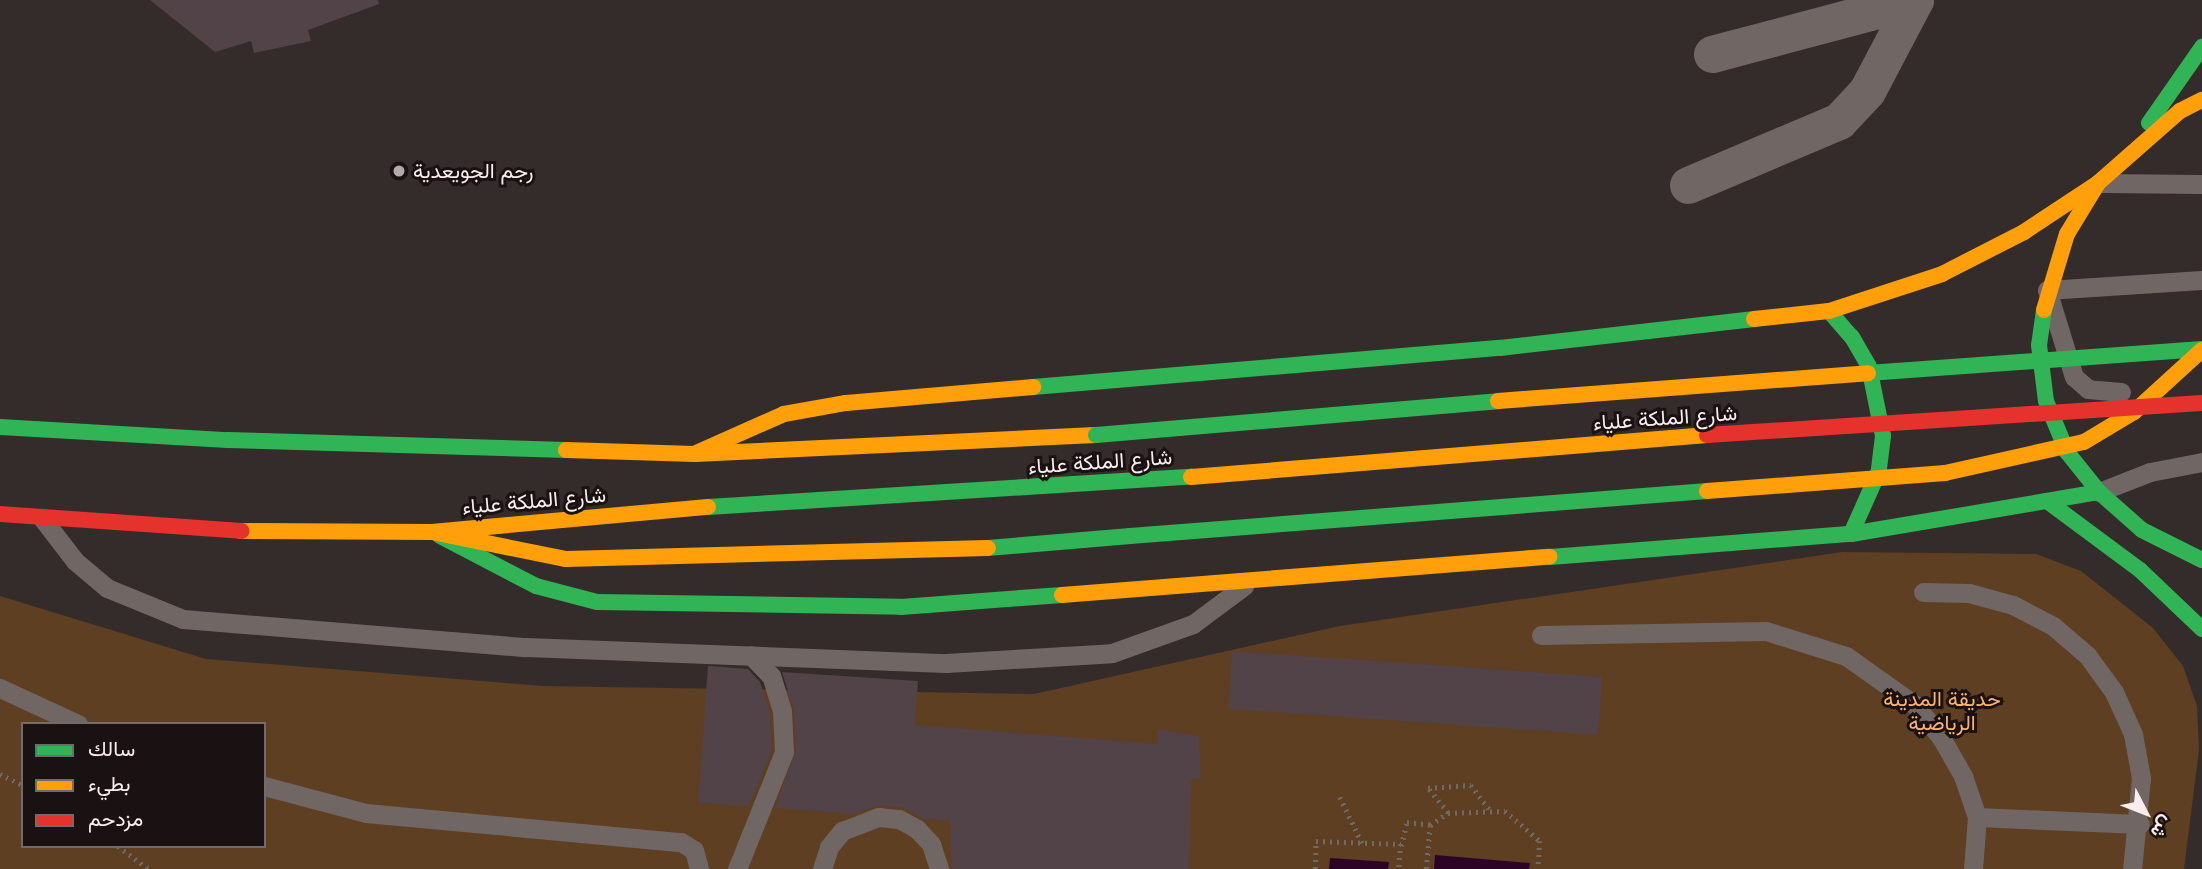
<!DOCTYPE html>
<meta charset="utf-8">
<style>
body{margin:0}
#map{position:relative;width:2202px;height:869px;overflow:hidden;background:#342b2b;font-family:Arial,Vazirmatn,sans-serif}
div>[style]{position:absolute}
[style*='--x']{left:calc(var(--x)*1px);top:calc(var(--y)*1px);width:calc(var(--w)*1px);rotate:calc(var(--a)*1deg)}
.green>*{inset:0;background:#5e3f21}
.water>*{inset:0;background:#2c0426}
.building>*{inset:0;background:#524348;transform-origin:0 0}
.path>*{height:4.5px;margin-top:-2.25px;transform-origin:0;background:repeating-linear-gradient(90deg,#716967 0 2px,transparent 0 7px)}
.lane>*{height:19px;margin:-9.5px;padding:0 9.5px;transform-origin:9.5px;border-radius:9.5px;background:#706663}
.street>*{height:37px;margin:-18.5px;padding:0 18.5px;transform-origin:18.5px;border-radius:18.5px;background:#706663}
.fast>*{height:16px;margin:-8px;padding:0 8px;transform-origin:8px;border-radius:8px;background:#30b455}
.slow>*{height:16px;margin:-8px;padding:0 8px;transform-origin:8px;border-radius:8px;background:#ff9f0a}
.jam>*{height:16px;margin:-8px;padding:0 8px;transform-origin:8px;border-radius:8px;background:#e5322d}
.fast-bridge>*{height:16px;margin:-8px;padding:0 8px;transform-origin:8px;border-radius:8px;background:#30b455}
.slow-bridge>*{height:16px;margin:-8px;padding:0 8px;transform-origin:8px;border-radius:8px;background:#ff9f0a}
.jam-bridge>*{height:16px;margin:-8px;padding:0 8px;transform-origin:8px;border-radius:8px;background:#e5322d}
.dots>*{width:19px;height:19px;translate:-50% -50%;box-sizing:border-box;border:4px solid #1a1212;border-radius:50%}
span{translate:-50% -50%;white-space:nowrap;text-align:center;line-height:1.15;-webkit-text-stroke:6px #1a1212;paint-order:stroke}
.poi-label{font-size:21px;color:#f9eded}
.left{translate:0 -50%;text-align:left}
.street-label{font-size:21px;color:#f9eded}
.park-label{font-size:21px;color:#fdb370}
.legend{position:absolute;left:21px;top:722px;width:245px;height:126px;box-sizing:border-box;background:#1a1212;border:2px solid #736a6a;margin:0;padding:9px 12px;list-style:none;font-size:21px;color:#f9eded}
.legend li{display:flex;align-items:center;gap:14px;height:35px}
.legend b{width:35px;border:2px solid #736a6a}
.north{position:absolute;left:2111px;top:778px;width:70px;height:70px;-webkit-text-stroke:5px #1a1212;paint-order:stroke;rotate:132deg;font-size:19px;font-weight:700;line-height:28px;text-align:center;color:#f9eded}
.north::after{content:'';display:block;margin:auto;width:24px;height:32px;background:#f9eded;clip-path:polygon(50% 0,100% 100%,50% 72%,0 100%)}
</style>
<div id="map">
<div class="green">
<i style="clip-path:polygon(evenodd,1842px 552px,2036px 554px,2081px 571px,2153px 628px,2183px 666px,2197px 706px,2199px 750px,2184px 869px,0 869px,0 596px,206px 659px,543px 686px,1034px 694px,1340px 626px,1842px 552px,23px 724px,264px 724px,264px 846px,23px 846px,23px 724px)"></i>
</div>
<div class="water">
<i style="clip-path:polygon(1435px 855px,1530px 863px,1529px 869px,1434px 869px)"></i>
<i style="clip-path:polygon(1330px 858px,1389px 862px,1388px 869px,1329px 869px)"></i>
</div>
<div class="building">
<i style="clip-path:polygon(150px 0,378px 0,379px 4px,308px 30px,311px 41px,254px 53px,251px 41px,215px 52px)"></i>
<i style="left:1232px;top:651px;width:371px;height:58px;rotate:4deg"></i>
<i style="clip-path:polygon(708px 666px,748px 669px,760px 682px,770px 713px,772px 750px,749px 806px,698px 803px)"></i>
<i style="clip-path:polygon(782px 672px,918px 681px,915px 725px,1158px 744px,1157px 729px,1199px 736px,1201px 780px,1191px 779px,1189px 869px,952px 869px,950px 821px,924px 819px,904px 808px,880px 805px,853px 814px,775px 808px,796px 751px,794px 710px)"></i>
</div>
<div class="path">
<i style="--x:0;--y:774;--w:25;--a:26"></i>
<i style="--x:1340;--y:797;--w:51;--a:64.4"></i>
<i style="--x:1448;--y:813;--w:32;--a:-129"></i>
<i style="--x:1428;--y:788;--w:43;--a:-4"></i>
<i style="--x:1471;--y:785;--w:34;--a:53"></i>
<i style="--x:118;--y:846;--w:39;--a:37"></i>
<i style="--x:1401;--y:846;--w:25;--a:-76"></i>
<i style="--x:1407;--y:822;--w:23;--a:7"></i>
<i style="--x:1430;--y:825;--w:22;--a:-34"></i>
<i style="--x:1448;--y:813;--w:57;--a:-2"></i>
<i style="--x:1505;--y:811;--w:46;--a:40.6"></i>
<i style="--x:1540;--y:841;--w:28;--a:94"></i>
<i style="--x:1315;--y:869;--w:28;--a:-88"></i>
<i style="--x:1316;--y:841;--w:85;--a:2"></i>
<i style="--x:1401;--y:844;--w:25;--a:95"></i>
<i style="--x:1426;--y:869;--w:44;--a:-84.8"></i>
</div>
<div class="lane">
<i style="--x:2102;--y:183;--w:100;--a:0.6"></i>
<i style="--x:2121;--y:392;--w:33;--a:-175"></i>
<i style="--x:2088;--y:389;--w:18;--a:-139"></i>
<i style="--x:2074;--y:377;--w:91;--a:-107.2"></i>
<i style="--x:2047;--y:290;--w:155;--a:-3.7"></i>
<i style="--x:2099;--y:492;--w:55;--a:-21.4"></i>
<i style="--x:2150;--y:472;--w:53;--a:-10.9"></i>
<i style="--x:42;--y:518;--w:54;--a:52.5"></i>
<i style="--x:75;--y:561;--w:42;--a:40.2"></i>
<i style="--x:107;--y:588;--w:82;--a:22.2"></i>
<i style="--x:183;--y:619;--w:344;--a:4.7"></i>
<i style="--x:526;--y:647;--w:420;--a:2.2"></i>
<i style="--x:946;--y:663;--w:166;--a:-3.4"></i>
<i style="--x:1112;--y:653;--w:86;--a:-19.7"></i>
<i style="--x:1193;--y:624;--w:64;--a:-36.7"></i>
<i style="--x:1923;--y:592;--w:46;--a:1.2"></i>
<i style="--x:1969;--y:593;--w:46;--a:15.3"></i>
<i style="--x:2013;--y:605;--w:45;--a:27.7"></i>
<i style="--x:2053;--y:626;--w:45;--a:40.5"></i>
<i style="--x:2087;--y:655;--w:46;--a:53.9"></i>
<i style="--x:2114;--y:692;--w:46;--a:65.7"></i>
<i style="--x:2133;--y:734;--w:45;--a:79.7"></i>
<i style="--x:2141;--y:778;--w:91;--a:95.6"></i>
<i style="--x:1541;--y:635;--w:225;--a:-1"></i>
<i style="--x:1766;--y:631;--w:84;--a:17.4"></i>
<i style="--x:1846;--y:656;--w:85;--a:35.4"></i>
<i style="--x:1915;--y:705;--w:43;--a:51.5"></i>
<i style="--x:1942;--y:739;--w:43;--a:60.4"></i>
<i style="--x:1963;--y:776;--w:43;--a:71.1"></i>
<i style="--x:1977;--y:817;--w:52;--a:94.4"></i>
<i style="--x:0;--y:688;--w:86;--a:24.8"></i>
<i style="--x:264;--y:786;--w:106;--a:14.8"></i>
<i style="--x:366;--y:813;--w:316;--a:5.3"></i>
<i style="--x:681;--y:842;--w:15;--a:32"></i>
<i style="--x:694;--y:850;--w:20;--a:75"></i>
<i style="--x:1977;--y:817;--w:163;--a:2.5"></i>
<i style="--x:737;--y:869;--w:126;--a:-68.1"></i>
<i style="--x:784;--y:752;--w:41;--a:-92.8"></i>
<i style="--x:782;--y:711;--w:37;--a:-107"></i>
<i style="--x:771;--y:676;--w:29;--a:-134"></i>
<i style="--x:822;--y:869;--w:23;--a:-72"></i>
<i style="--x:829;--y:847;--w:21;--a:-51"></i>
<i style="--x:842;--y:831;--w:40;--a:-21"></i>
<i style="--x:879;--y:817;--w:20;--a:6"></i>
<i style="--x:899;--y:819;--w:21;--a:29"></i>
<i style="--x:917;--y:829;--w:21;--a:47"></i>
<i style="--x:931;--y:844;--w:26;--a:72"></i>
</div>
<div class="street">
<i style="--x:1712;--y:54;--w:210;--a:-14.9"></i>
<i style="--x:1688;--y:185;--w:164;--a:-23"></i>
<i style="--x:1839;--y:121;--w:41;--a:-47"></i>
<i style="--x:1867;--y:91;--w:103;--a:-62.2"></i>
</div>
<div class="fast">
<i style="--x:2149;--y:123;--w:93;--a:-55.1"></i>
<i style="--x:2044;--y:310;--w:35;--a:98"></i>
<i style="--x:2039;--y:345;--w:56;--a:82.9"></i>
<i style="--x:2046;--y:401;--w:55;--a:67.6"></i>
<i style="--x:2067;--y:452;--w:51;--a:51.3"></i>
<i style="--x:2099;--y:492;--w:57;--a:41.5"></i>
<i style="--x:2142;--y:530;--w:67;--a:26.6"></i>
<i style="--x:1829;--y:311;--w:35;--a:49"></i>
<i style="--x:1852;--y:337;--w:34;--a:60"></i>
<i style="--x:1869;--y:367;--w:70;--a:78.5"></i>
<i style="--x:1883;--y:436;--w:35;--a:97"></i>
<i style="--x:1879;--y:471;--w:69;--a:114"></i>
<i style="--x:1033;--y:387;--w:469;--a:-4.8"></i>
<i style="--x:1500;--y:348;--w:256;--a:-6.5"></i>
<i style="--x:0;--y:427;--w:228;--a:3.3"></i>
<i style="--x:228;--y:440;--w:338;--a:1.7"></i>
<i style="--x:2047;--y:501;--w:116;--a:36.6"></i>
<i style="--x:2140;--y:570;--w:86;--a:43.6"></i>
<i style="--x:708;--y:507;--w:484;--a:-3.6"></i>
<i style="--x:440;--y:536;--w:108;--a:27.5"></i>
<i style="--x:536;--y:586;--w:63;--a:14.7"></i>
<i style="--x:597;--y:602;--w:304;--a:0.9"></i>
<i style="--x:901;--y:607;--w:161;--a:-4.3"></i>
<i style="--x:988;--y:548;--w:143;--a:-4.8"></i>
<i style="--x:1550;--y:557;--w:302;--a:-4.4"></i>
<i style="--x:1851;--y:534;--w:252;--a:-9.6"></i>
</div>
<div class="slow">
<i style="--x:2044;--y:310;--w:79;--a:-73.2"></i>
<i style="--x:2067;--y:234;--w:60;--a:-58.7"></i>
<i style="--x:2098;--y:183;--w:109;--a:-41.3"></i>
<i style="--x:2180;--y:111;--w:25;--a:-27"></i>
<i style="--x:1754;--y:319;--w:75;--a:-6.1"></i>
<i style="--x:1829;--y:311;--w:119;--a:-18.1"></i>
<i style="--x:1942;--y:274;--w:92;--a:-27.1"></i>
<i style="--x:2024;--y:232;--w:89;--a:-33.5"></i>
<i style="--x:566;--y:450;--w:129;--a:1.8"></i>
<i style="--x:695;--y:454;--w:401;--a:-2.7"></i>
<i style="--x:696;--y:453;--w:96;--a:-23.9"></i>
<i style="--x:784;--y:414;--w:63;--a:-10.1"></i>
<i style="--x:846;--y:403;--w:188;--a:-4.9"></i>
<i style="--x:1191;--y:477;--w:518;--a:-4.65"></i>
<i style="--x:241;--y:531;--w:191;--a:0.3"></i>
<i style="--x:432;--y:532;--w:277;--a:-5.2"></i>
<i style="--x:432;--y:532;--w:137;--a:11.4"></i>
<i style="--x:566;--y:559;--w:422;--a:-1.5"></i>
<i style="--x:1062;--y:595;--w:489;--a:-4.5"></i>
</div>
<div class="jam">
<i style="--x:0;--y:514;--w:242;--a:4"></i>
</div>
<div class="fast-bridge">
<i style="--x:1868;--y:373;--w:335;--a:-4.1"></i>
<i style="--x:1096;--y:435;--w:403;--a:-4.8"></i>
<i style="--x:1130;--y:536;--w:579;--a:-4.46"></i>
</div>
<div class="slow-bridge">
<i style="--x:1498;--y:401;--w:371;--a:-4.3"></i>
<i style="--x:1707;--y:491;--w:239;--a:-4.3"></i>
<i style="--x:1945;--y:473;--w:142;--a:-12.6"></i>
<i style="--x:2084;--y:442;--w:58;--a:-31"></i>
<i style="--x:2134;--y:412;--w:92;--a:-42.4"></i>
</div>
<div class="jam-bridge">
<i style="--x:1707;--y:435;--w:496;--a:-3.7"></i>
</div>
<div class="dots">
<i style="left:399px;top:171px;background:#b4a9a9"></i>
</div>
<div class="poi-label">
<span class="left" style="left:413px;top:171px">رجم الجويعدية</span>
</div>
<div class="street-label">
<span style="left:1665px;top:418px;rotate:-4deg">شارع الملكة علياء</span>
<span style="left:1100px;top:462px;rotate:-4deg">شارع الملكة علياء</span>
<span style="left:534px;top:501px;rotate:-5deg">شارع الملكة علياء</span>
</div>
<div class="park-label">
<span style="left:1942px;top:711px">حديقة المدينة<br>الرياضية</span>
</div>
<ul class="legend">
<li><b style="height:9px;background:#30b455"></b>سالك</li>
<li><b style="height:9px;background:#ff9f0a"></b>بطيء</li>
<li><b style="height:9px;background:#e5322d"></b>مزدحم</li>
</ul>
<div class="north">ش</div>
</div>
